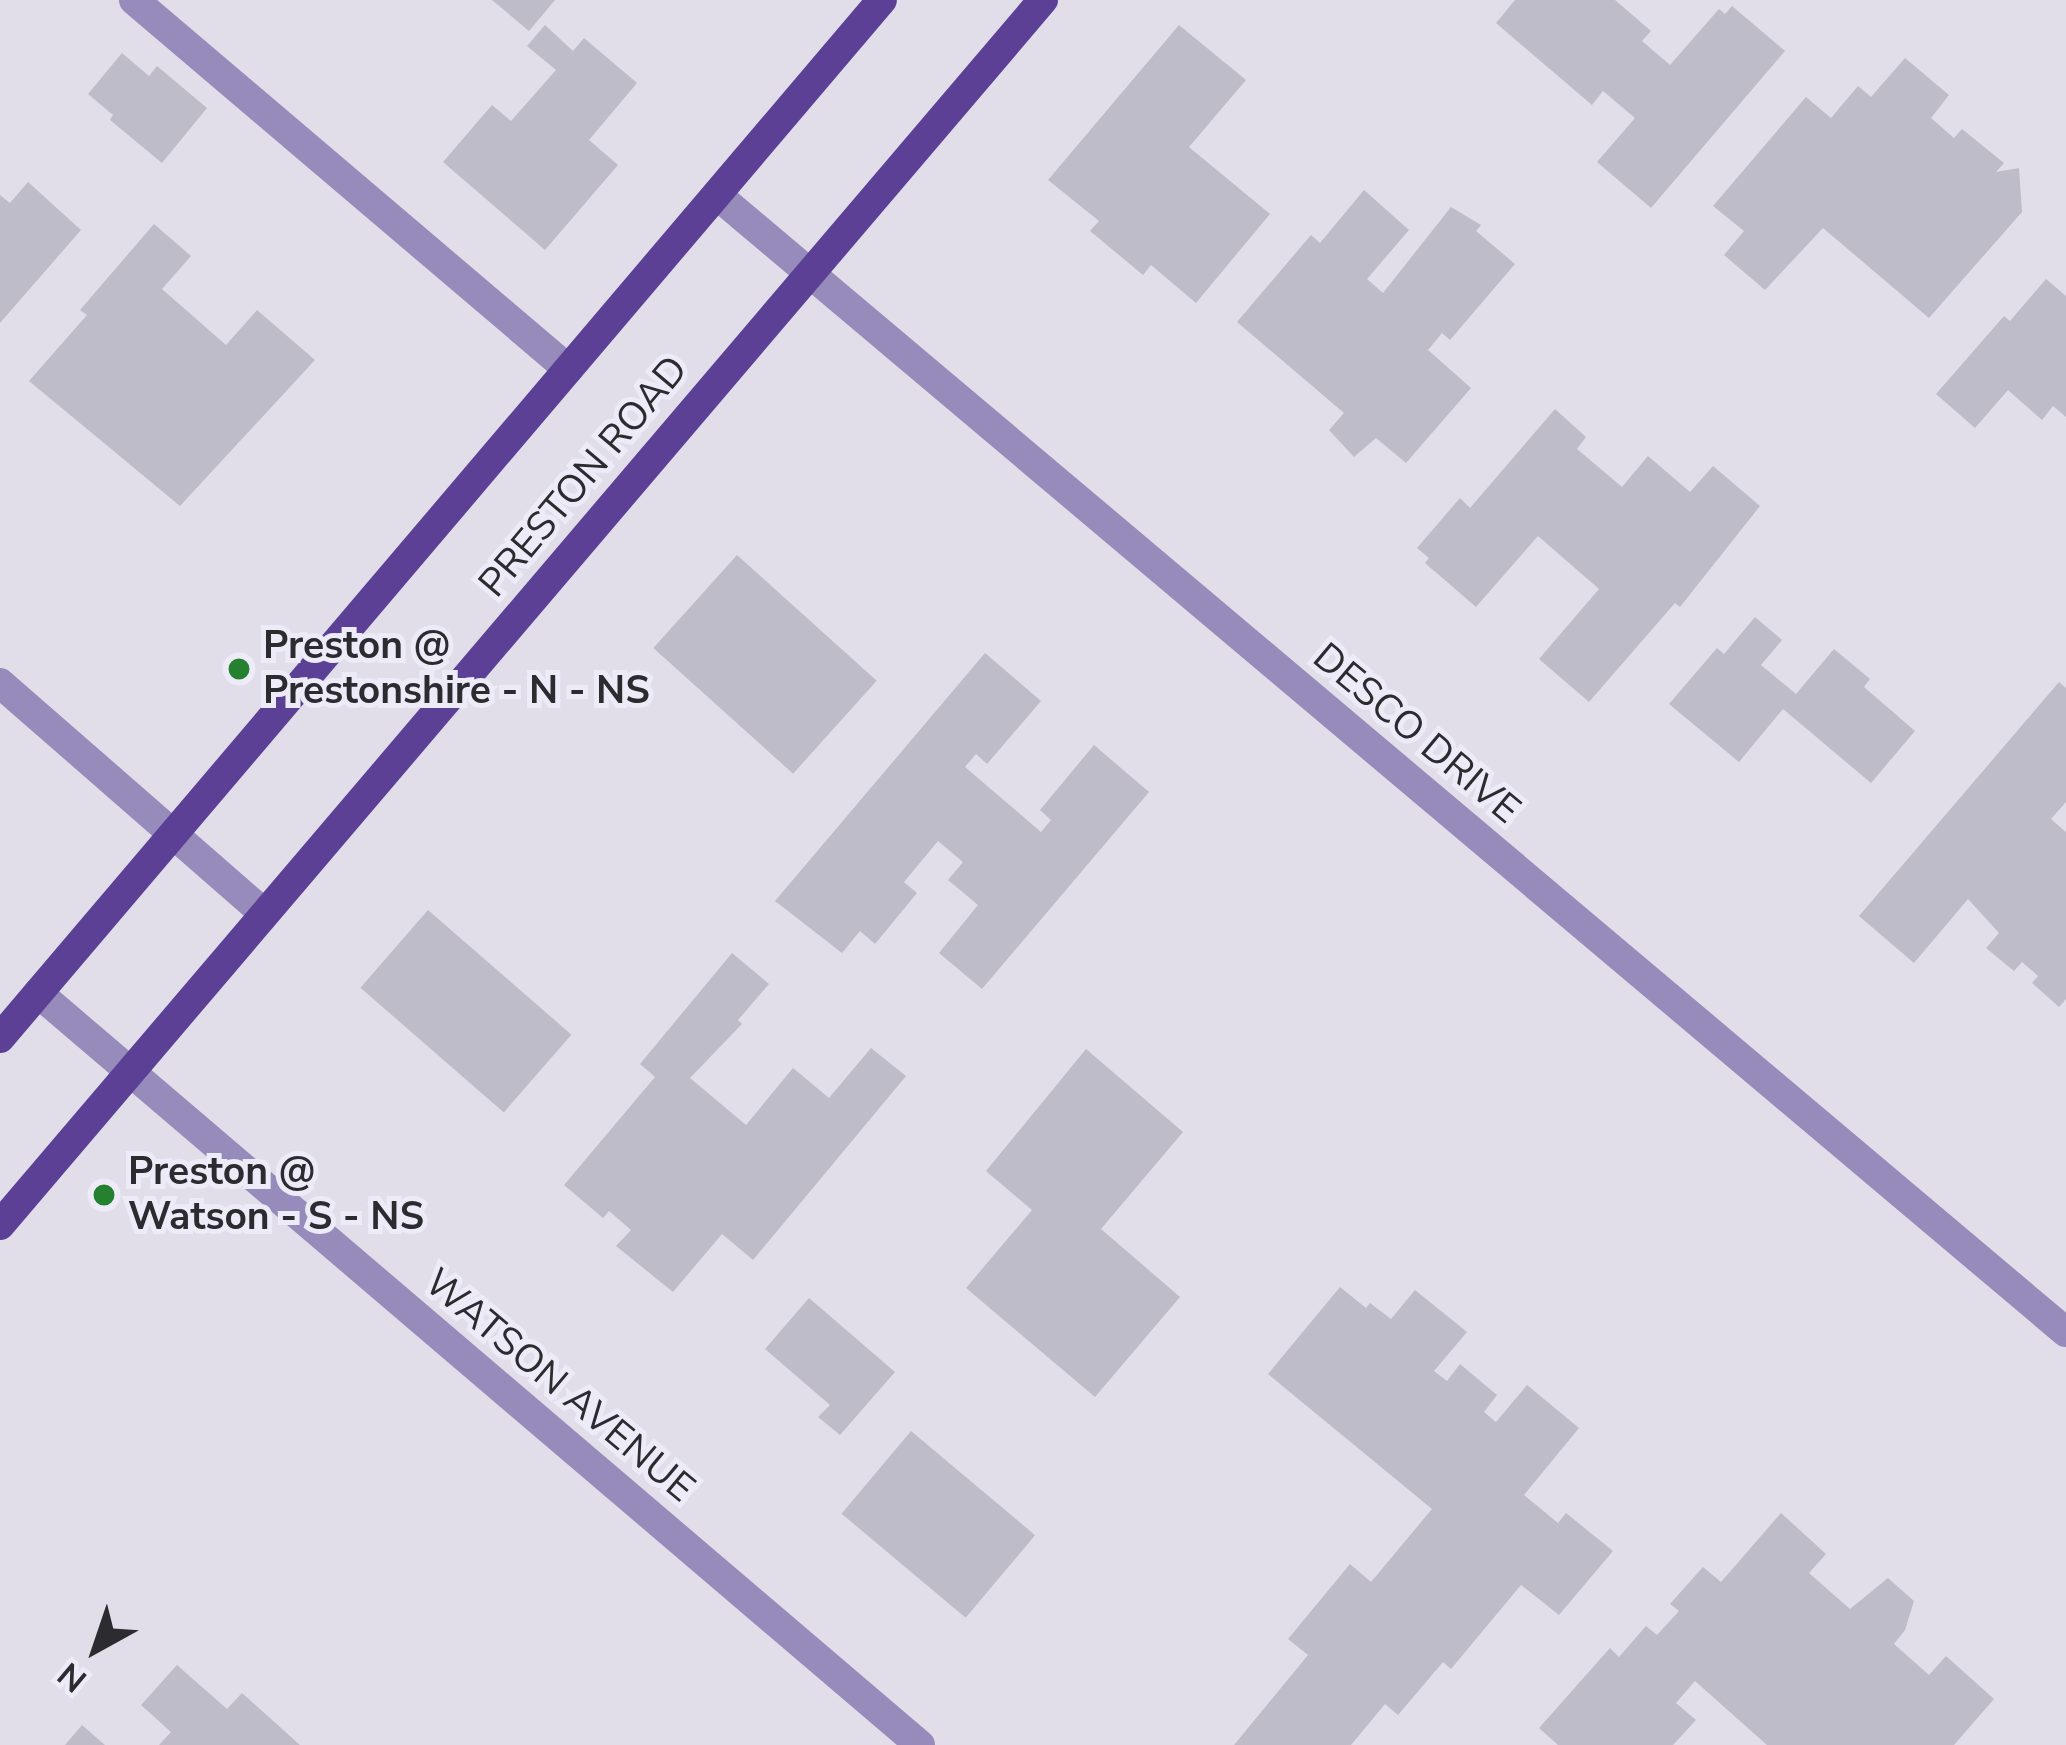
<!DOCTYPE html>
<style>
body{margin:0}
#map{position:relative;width:2066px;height:1745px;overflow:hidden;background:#e1deea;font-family:"Nunito Sans",sans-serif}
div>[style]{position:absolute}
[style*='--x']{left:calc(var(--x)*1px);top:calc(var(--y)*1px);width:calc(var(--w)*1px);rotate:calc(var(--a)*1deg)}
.building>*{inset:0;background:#bebcc8;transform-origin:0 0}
.minor>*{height:30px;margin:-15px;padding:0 15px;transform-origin:15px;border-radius:15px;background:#968bba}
.major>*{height:30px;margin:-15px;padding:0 15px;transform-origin:15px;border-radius:15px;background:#5b4095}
.dots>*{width:33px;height:33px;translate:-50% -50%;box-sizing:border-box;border:6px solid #eeebf8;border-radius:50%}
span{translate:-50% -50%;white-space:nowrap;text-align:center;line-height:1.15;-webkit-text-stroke:10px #eeebf8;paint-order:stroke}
.street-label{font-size:39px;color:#2c2b30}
.poi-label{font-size:39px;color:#2c2b30;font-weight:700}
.left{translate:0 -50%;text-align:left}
.north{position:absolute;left:36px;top:1589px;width:120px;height:120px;-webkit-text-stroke:9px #eeebf8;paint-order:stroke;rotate:220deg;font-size:33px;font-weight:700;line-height:48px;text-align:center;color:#2c2b30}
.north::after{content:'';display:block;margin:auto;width:42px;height:54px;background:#2c2b30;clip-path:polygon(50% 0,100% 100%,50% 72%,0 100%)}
</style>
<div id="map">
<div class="building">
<i style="clip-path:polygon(492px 0,555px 0,529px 31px)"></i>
<i style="clip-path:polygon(1515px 0,1615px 0,1651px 31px,1642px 41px,1670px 65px,1719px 9px,1725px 14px,1732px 6px,1785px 51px,1651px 208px,1597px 162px,1635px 118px,1603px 91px,1592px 105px,1496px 23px)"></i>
<i style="clip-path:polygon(545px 25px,573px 51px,584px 38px,637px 83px,589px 140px,618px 165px,545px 250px,443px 162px,492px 105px,511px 121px,556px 70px,527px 46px)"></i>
<i style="clip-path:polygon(1179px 25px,1246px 80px,1189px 147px,1270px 214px,1196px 303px,1151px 265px,1143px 275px,1090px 231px,1099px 221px,1048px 180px)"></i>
<i style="clip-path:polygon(122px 53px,149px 76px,157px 66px,207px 108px,162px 163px,110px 120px,113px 115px,88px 94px)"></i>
<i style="clip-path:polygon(1905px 58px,1949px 95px,1931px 118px,1954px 138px,1962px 129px,2004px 163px,1996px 172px,2019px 168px,2022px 212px,1929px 318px,1823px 228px,1765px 290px,1724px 255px,1744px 231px,1713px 206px,1806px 97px,1831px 118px,1858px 86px,1871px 97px)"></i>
<i style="clip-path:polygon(28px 182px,81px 230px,0 323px,0 195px,10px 203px)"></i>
<i style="clip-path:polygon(1364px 190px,1409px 230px,1367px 279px,1383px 293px,1451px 207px,1481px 225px,1476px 231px,1515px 264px,1450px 340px,1442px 333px,1428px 350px,1471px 388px,1406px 463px,1376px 438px,1354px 457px,1329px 430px,1344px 413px,1237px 322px,1311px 235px,1320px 243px)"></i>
<i style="clip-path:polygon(154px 224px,191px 256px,162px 289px,226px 345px,257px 310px,315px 360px,180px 506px,29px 381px,87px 315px,80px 310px)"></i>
<i style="clip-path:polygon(2046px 279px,2066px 296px,2066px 417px,2053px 406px,2042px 420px,2008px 390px,1975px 428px,1936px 394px,2004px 316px,2010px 321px)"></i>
<i style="clip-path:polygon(1555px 409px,1586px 437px,1577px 449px,1622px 487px,1648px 456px,1690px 492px,1713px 466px,1760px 506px,1680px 607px,1675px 603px,1589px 702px,1539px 659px,1599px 589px,1538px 536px,1476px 607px,1425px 563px,1429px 558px,1417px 548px,1460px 498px,1470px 508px)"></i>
<i style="left:737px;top:555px;width:188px;height:125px;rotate:42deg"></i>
<i style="clip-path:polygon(1755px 617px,1782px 640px,1761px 665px,1796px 694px,1834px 649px,1870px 679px,1864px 687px,1915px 731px,1871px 783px,1783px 709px,1739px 762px,1669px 704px,1717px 648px,1724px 654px)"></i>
<i style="clip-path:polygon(985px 653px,1041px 701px,987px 764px,976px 754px,965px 767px,1041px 832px,1051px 820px,1040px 810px,1094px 745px,1149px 792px,982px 989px,939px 953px,978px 905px,948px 880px,963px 862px,938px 841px,904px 882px,917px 893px,875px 944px,860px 931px,842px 953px,775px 901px)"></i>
<i style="clip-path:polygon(2059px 682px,2066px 688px,2066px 802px,2051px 819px,2066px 832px,2066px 999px,2059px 1007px,2032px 983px,2038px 976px,2022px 962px,2014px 971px,1986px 948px,1999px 933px,1968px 899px,1914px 963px,1859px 916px)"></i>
<i style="left:428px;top:910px;width:190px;height:103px;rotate:41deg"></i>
<i style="clip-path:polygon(732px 953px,769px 984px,738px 1020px,742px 1024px,690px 1078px,746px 1125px,793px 1068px,829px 1098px,871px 1048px,906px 1076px,753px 1260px,722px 1234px,673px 1292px,616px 1246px,631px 1230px,609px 1211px,603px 1218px,564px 1185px,655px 1077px,640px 1064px)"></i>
<i style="clip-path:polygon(1086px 1049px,1183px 1132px,1101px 1229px,1180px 1297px,1095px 1397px,966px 1288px,1032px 1210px,986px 1171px)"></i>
<i style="clip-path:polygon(1340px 1287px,1366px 1308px,1370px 1303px,1391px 1319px,1415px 1290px,1467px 1332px,1434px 1371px,1447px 1381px,1460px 1364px,1497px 1395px,1484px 1412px,1496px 1422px,1527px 1385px,1579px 1428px,1524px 1495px,1558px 1523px,1566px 1513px,1613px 1551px,1559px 1615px,1521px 1585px,1451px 1669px,1443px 1662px,1398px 1715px,1385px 1704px,1351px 1745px,1234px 1745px,1308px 1655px,1288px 1639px,1350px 1564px,1371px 1582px,1432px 1509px,1268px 1374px)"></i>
<i style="clip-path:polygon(809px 1298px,895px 1372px,840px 1435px,818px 1417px,830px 1405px,765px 1349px)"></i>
<i style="left:911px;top:1431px;width:162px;height:108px;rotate:40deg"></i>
<i style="clip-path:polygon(1781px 1513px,1826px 1554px,1809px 1573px,1850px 1609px,1888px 1578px,1914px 1601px,1905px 1630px,1894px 1644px,1929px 1675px,1946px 1656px,1994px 1699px,1954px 1745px,1767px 1745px,1695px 1681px,1676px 1703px,1696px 1720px,1673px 1745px,1558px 1745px,1539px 1728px,1610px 1648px,1619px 1657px,1646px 1626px,1657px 1635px,1679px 1611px,1670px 1604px,1703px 1567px,1721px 1582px)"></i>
<i style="clip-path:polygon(177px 1665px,227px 1709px,242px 1693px,300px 1745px,159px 1745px,171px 1732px,141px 1705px)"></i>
<i style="clip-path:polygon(82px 1725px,105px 1745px,65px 1745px)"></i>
</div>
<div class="minor">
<i style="--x:134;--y:0;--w:570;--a:40.37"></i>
<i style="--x:717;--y:195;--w:1764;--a:40.13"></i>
<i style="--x:0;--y:683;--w:350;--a:41.1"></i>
<i style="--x:38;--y:993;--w:1159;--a:40.45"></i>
</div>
<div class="major">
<i style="--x:0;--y:1038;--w:1362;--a:-49.65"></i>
<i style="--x:0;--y:1225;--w:1609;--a:-49.59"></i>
</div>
<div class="dots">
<i style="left:239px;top:669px;background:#258030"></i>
<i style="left:104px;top:1195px;background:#258030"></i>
</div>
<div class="street-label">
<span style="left:584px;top:477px;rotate:-50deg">PRESTON ROAD</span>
<span style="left:1416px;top:734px;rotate:40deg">DESCO DRIVE</span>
<span style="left:559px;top:1386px;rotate:40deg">WATSON AVENUE</span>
</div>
<div class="poi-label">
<span class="left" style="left:263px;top:669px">Preston @<br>Prestonshire - N - NS</span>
<span class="left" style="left:128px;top:1195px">Preston @<br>Watson - S - NS</span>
</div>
<div class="north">N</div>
</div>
